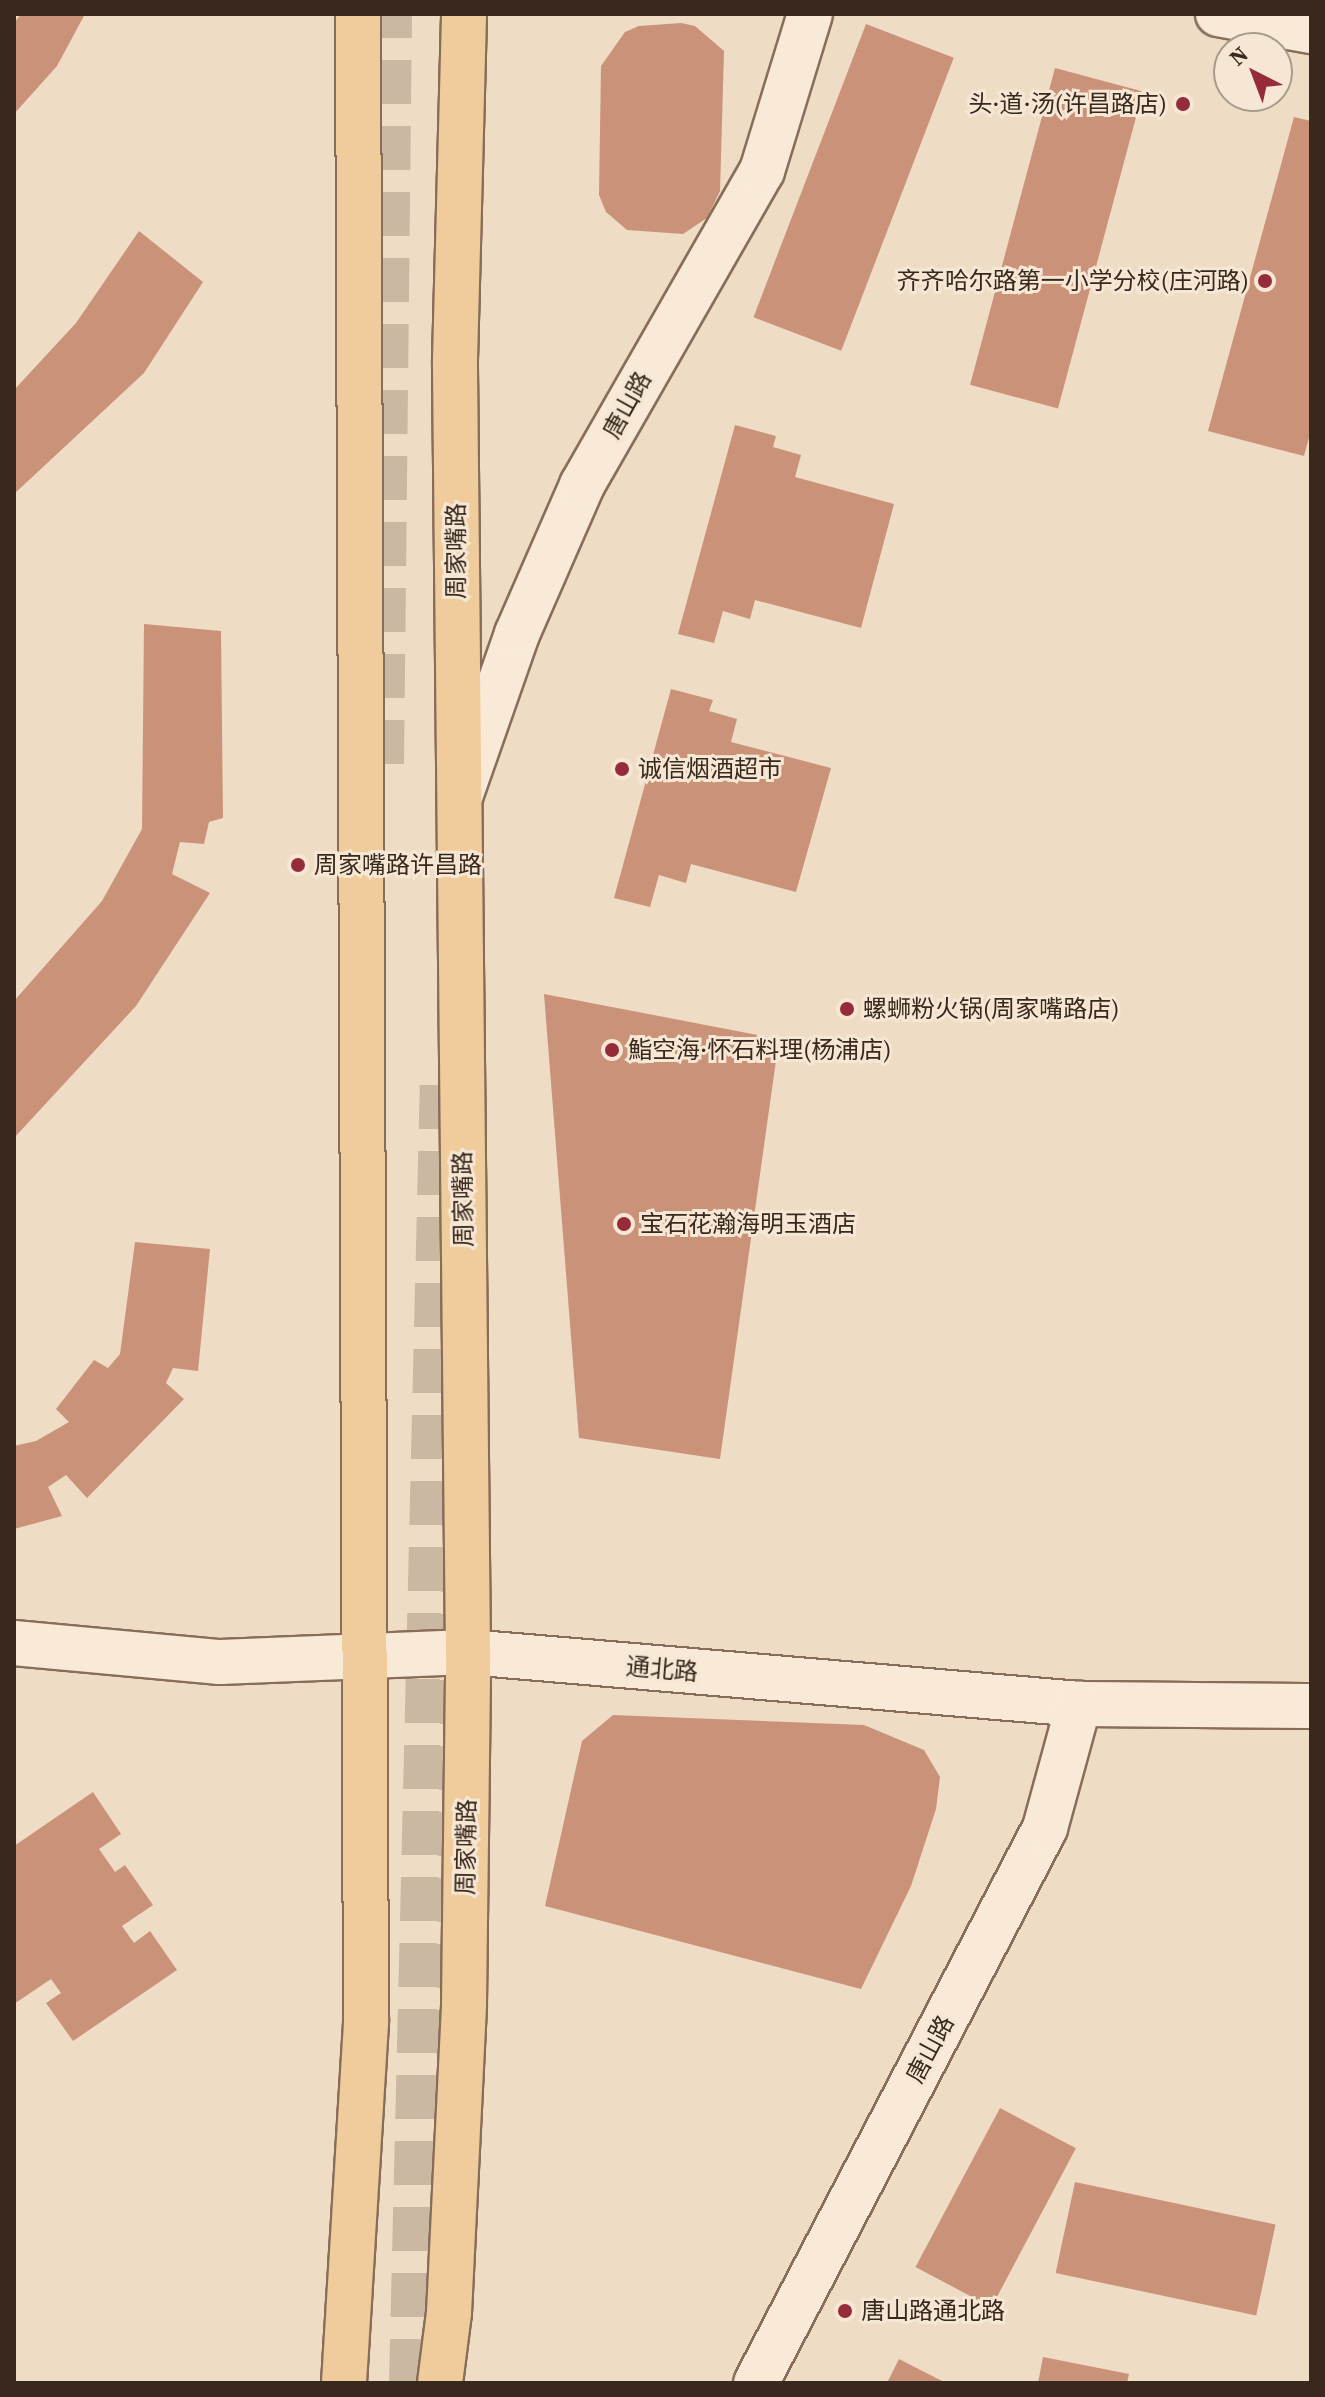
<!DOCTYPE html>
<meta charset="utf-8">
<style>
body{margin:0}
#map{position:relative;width:1325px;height:2397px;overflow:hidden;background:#eedcc4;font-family:"Source Serif 4","Noto Sans SC",serif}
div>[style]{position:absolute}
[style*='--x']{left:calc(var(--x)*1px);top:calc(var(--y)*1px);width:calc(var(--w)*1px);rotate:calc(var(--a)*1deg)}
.building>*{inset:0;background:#cb927a;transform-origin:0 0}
.highway-tunnel>*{height:44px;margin-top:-22px;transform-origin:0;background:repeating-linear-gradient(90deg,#cab8a3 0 44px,transparent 0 66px)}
.roads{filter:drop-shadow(2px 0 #886d5a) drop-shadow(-2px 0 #886d5a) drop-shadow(0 2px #886d5a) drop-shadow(0 -2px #886d5a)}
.minor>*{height:44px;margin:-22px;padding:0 22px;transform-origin:22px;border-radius:22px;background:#f8ead7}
.major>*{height:44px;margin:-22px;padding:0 22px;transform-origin:22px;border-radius:22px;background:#f0cc9c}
.dots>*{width:22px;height:22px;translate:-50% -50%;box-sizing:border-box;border:4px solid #f5e7d3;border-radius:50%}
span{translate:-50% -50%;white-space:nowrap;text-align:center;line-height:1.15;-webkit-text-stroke:6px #f5e7d3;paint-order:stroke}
.poi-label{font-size:24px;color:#38281e}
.right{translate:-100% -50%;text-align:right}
.left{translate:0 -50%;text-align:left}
.street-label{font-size:24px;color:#38281e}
.frame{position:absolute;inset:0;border:16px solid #38281e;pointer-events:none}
.north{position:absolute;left:1213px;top:32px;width:80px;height:80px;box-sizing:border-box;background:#f5e7d3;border:2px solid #a99b8b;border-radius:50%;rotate:318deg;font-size:22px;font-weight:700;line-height:32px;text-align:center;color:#38281e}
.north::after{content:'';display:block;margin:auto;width:28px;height:36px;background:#962b39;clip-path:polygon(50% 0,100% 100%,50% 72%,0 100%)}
</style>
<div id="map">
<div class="building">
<i style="clip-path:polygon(21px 14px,85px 14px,57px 66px,14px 114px,14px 23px)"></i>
<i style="clip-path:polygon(681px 23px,695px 26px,724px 51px,720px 191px,707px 218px,683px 234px,627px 230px,606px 212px,599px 195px,601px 66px,625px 32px,639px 26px)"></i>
<i style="left:866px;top:24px;width:94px;height:314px;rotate:21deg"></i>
<i style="left:1055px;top:68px;width:91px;height:328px;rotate:15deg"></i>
<i style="clip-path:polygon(1294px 117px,1311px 121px,1311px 430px,1304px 456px,1208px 431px)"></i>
<i style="clip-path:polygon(139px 231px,203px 282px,144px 373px,14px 494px,14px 390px,76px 323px)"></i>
<i style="clip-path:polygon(735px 425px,776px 436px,773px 447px,801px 455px,795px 477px,894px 504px,861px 628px,755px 600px,750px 619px,723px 611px,714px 643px,678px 634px)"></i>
<i style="clip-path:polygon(144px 624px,221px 631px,223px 818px,209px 822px,204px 844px,180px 842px,172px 874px,210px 893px,136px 1006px,14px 1138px,14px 1001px,102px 901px,142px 829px)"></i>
<i style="clip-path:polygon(671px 689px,713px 700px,709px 711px,737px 719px,731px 742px,831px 768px,796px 892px,691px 864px,686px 883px,659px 875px,650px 907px,614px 898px)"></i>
<i style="clip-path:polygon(544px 994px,779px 1039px,720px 1459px,579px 1438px)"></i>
<i style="clip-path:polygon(135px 1242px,210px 1249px,198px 1371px,173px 1368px,166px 1383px,184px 1399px,87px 1498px,66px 1475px,48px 1487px,62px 1516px,14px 1529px,14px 1446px,36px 1441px,69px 1422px,56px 1409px,94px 1360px,108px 1368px,120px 1354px)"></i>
<i style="clip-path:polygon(613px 1715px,864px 1725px,924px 1750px,940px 1777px,936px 1809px,911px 1886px,861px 1989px,545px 1906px,582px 1741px)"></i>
<i style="clip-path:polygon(93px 1792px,121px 1834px,99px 1849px,115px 1872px,125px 1865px,153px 1905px,122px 1926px,134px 1943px,150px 1931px,177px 1970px,73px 2041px,46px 2003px,61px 1993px,51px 1979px,14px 2004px,14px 1846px)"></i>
<i style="left:1000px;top:2108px;width:86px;height:180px;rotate:28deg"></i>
<i style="left:1075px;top:2182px;width:205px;height:93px;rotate:12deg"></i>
<i style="clip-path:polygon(1043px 2357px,1129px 2374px,1127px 2383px,1038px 2383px)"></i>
<i style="clip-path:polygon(899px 2359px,946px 2383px,887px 2383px)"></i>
</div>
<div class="highway-tunnel">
<i style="--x:382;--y:764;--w:750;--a:-89.39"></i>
<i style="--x:411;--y:2383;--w:1301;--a:-88.64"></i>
</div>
<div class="roads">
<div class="minor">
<i style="--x:1218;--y:14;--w:95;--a:10.4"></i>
<i style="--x:461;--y:794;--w:170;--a:-70.7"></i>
<i style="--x:517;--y:634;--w:163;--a:-66.4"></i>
<i style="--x:582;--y:485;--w:362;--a:-60.2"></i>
<i style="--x:762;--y:171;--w:164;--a:-73"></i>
<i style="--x:14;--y:1643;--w:207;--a:5.3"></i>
<i style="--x:220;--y:1662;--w:248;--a:-2.3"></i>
<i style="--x:468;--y:1652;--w:613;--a:4.86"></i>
<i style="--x:1079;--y:1704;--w:232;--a:0.5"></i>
<i style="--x:756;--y:2383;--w:626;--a:-62.49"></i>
<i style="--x:1045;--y:1828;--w:129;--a:-74.7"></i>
</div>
<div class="major">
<i style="--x:344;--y:2383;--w:362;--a:-86.5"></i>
<i style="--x:366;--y:2022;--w:2008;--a:-90.23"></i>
<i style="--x:440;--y:2383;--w:71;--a:-82.7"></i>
<i style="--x:449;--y:2313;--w:309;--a:-87.2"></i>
<i style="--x:464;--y:2004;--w:352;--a:-89.3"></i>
<i style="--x:468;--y:1652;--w:1292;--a:-90.58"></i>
<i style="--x:455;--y:360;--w:346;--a:-88.5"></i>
</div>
</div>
<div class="dots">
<i style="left:1183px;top:104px;background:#962b39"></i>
<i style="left:1265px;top:281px;background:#962b39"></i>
<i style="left:622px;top:769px;background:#962b39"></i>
<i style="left:298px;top:865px;background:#962b39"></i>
<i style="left:847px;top:1009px;background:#962b39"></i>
<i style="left:612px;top:1050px;background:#962b39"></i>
<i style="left:624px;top:1224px;background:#962b39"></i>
<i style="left:845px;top:2311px;background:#962b39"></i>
</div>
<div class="poi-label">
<span class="right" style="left:1167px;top:104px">头·道·汤(许昌路店)</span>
<span class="right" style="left:1249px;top:281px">齐齐哈尔路第一小学分校(庄河路)</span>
<span class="left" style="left:638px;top:769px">诚信烟酒超市</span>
<span class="left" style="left:314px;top:865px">周家嘴路许昌路</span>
<span class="left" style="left:863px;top:1009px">螺蛳粉火锅(周家嘴路店)</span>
<span class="left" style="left:628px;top:1050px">鮨空海·怀石料理(杨浦店)</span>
<span class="left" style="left:640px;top:1224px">宝石花瀚海明玉酒店</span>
<span class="left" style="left:861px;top:2311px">唐山路通北路</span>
</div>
<div class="street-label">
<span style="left:627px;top:405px;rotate:-61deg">唐山路</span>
<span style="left:456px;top:551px;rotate:-90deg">周家嘴路</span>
<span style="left:463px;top:1199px;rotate:-91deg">周家嘴路</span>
<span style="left:662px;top:1669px;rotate:5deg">通北路</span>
<span style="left:466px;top:1847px;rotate:-89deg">周家嘴路</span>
<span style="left:930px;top:2049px;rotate:-62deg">唐山路</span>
</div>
<div class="frame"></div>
<div class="north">N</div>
</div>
